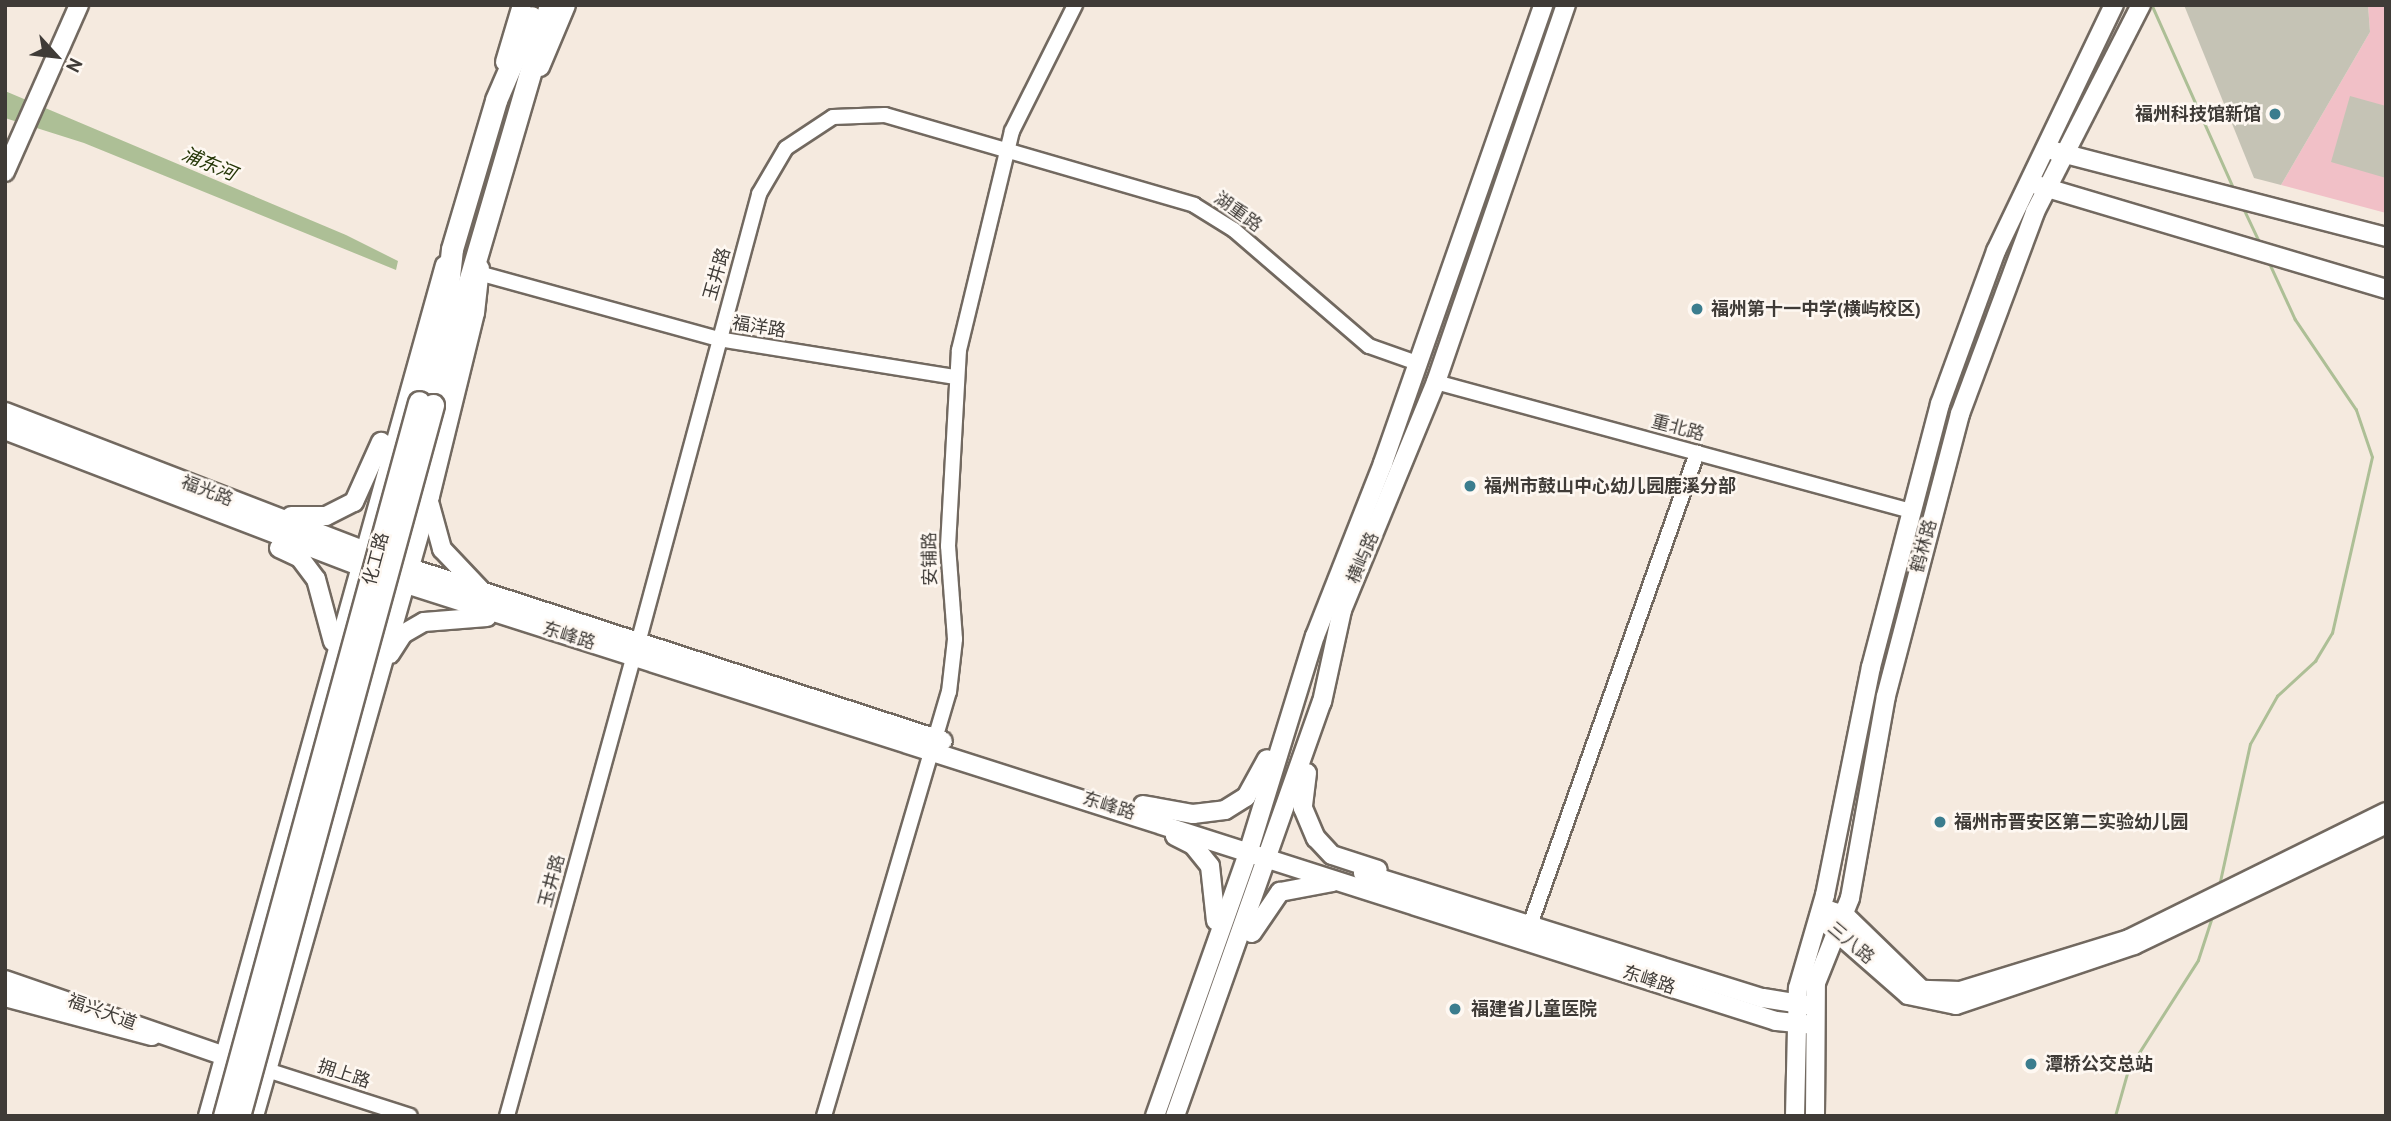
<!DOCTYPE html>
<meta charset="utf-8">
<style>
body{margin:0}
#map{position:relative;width:2391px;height:1121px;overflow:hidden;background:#f5eadf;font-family:"PT Sans","Noto Sans SC",sans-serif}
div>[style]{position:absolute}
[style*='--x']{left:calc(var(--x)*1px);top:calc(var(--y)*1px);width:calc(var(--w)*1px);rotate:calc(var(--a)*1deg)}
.green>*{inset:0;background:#f1c0c7}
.water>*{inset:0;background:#adbf96}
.stream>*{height:2.5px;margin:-1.25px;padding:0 1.25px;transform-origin:1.25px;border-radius:1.25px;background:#adbf96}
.building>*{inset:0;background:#c5c3b5}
.roads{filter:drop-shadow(2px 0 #726960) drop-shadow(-2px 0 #726960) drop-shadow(0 2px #726960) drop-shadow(0 -2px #726960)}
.minor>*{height:14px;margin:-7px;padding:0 7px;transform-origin:7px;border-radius:7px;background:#fff}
.major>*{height:18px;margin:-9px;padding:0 9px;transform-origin:9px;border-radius:9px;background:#fff}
.highway>*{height:21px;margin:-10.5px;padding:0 10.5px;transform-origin:10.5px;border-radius:10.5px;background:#fff}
.bridges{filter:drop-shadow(2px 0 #726960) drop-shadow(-2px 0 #726960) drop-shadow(0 2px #726960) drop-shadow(0 -2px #726960)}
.highway-bridge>*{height:21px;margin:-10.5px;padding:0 10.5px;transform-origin:10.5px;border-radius:10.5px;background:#fff}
.dots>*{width:19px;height:19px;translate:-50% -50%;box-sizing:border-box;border:4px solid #fef8f2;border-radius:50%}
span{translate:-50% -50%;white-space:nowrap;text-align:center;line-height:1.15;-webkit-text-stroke:5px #fef8f2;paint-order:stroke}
.poi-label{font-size:18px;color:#3f3b37;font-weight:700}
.right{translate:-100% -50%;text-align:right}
.left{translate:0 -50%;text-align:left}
.street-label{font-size:18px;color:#3f3b37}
.water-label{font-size:19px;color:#253607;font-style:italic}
.frame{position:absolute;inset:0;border:7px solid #3f3b37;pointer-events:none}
.north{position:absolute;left:21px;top:21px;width:70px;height:70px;-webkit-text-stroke:5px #fef8f2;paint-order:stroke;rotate:117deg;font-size:19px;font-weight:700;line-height:28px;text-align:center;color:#3f3b37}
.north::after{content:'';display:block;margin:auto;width:24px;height:32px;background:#3f3b37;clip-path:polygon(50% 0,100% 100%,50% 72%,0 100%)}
</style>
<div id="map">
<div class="green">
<i style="clip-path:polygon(2368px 5px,2386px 5px,2386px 213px,2281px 185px,2370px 32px)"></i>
</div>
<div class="water">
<i style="clip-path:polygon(5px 91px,346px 235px,398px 261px,396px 270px,84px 143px,5px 118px)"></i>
</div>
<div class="stream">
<i style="--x:2152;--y:5;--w:204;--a:66"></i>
<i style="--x:2243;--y:207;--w:42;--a:64.7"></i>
<i style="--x:2219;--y:886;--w:145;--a:-77.7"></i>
<i style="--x:2250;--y:744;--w:55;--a:-60.6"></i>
<i style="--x:2277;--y:696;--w:52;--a:-42.6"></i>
<i style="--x:2315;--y:661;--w:33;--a:-59"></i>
<i style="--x:2332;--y:633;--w:180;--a:-77.2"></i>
<i style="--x:2372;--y:457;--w:50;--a:-108.8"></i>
<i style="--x:2356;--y:410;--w:109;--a:-124.1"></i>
<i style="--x:2295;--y:320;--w:65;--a:-114.6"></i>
<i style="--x:2115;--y:1116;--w:48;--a:-74.2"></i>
<i style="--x:2128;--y:1070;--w:130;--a:-57.5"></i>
<i style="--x:2198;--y:960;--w:45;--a:-72"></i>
</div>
<div class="building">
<i style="clip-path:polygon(2184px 5px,2368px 5px,2370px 32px,2281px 185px,2254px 178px)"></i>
<i style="clip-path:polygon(2350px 96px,2386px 106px,2386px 178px,2331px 162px)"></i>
</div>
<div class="roads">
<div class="minor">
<i style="--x:479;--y:273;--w:248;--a:15.4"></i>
<i style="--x:718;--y:339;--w:240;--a:9.1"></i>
<i style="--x:1436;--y:382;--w:492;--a:15.2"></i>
<i style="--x:638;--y:643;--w:465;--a:-74.9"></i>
<i style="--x:759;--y:194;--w:53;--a:-59.6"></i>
<i style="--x:786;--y:148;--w:56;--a:-33.4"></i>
<i style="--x:833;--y:117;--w:52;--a:-2.2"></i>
<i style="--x:885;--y:115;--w:322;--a:16.2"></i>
<i style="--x:1194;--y:205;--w:47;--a:32"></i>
<i style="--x:1234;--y:230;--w:178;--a:40.7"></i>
<i style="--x:1369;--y:346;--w:51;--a:19.5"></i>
<i style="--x:1530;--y:925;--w:501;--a:-70.52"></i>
<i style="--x:267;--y:1070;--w:150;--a:17.8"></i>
<i style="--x:507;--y:1116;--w:477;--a:-74.6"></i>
<i style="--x:824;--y:1116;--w:442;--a:-73.6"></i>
<i style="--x:949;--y:692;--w:53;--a:-83.5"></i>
<i style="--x:955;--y:639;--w:93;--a:-94.3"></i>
<i style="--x:948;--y:546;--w:196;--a:-86.8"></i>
<i style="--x:959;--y:350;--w:225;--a:-76.4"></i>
<i style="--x:1012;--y:131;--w:141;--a:-63.4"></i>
</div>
<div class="major">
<i style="--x:505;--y:62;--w:59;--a:-73.4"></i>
<i style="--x:540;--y:67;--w:67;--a:-67.2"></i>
<i style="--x:2054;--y:151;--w:343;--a:14.5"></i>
<i style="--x:5;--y:172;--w:183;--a:-66.1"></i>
<i style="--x:2037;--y:185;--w:364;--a:16.6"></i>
<i style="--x:5;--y:412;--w:434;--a:21.1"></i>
<i style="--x:410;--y:568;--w:560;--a:17.98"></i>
<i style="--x:5;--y:430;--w:430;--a:21"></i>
<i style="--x:406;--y:584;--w:1438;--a:17.69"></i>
<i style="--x:1776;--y:1021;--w:38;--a:6"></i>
<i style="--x:430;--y:505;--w:46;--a:74.7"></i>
<i style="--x:442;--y:549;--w:55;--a:46.5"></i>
<i style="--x:291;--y:516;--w:35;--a:0"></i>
<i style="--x:326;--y:516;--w:31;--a:-27"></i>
<i style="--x:354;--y:502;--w:66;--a:-65.8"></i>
<i style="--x:279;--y:548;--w:23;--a:25"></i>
<i style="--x:300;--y:558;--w:26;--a:53"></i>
<i style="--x:316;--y:579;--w:65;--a:74.9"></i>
<i style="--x:390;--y:654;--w:24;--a:-57"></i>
<i style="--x:403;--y:634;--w:24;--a:-30"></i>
<i style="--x:424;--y:622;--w:63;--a:-4.5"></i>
<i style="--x:1307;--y:773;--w:35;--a:97"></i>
<i style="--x:1303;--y:808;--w:33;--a:67"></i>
<i style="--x:1316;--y:838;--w:23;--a:47"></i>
<i style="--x:1332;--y:855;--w:48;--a:18.1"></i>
<i style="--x:1143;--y:805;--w:51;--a:10.2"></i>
<i style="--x:1193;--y:814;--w:32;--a:-7"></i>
<i style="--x:1225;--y:810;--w:25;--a:-32"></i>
<i style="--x:1246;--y:797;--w:43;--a:-61.1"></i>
<i style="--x:2386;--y:812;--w:287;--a:153.7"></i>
<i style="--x:2129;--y:939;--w:177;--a:162.9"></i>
<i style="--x:1960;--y:991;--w:38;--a:-178"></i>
<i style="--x:1922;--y:990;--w:107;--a:-135.8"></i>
<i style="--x:1845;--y:915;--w:15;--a:-164"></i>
<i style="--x:1831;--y:911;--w:13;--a:153"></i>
<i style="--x:1819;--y:917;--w:118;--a:41.2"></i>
<i style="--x:1908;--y:995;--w:49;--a:11.8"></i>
<i style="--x:1956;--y:1005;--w:188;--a:-18.6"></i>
<i style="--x:2134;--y:945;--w:280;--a:-25.6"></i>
<i style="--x:1175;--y:836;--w:20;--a:27"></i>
<i style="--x:1193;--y:845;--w:27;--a:51"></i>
<i style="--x:1210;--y:866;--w:55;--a:83.8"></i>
<i style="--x:1363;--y:873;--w:419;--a:17.4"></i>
<i style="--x:1763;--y:998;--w:51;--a:9.1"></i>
<i style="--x:1252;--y:933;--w:50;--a:-55.7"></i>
<i style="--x:1280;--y:892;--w:54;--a:-10.7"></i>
<i style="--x:5;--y:980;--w:241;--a:19.1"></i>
<i style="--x:5;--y:997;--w:152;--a:14.9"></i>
<i style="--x:208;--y:1116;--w:883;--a:-74.44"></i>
<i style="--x:254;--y:1116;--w:644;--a:-74.15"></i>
<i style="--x:430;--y:496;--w:188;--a:-76.2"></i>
<i style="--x:475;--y:313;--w:45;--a:-83.7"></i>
<i style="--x:1155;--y:1116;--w:282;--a:-70.5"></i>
<i style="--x:1249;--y:850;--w:224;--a:-72.9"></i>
<i style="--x:1315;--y:636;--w:186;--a:-68.5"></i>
<i style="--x:1383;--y:463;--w:485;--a:-70.7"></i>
<i style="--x:1175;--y:1116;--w:439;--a:-70.5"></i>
<i style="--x:1322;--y:702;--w:94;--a:-77.7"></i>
<i style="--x:1342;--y:610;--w:247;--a:-67.6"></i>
<i style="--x:1436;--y:382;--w:399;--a:-71"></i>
<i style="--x:1795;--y:1116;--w:128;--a:-88.7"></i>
<i style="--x:1798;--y:988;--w:97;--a:-73.8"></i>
<i style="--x:1825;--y:895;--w:233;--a:-78.6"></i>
<i style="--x:1871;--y:667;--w:272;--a:-75.3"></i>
<i style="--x:1940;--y:404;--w:163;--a:-69.9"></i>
<i style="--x:1996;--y:251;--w:273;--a:-64.4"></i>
<i style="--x:1815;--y:1116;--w:133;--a:-89.6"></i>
<i style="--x:1816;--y:983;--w:92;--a:-68.2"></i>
<i style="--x:1850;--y:898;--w:205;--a:-79.9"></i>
<i style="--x:1886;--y:696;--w:292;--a:-75.3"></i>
<i style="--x:1960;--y:414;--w:215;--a:-69.6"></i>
<i style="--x:2035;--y:212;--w:233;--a:-62.9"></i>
</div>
<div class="highway">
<i style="--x:419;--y:402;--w:102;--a:-74.6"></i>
<i style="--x:446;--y:304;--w:55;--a:-83.8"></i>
<i style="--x:452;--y:249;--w:155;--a:-73.5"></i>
<i style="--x:496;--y:100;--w:90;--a:-66.6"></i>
<i style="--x:433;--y:405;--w:417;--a:-73.7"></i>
</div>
</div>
<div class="bridges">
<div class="highway-bridge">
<i style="--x:224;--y:1116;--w:740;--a:-74.72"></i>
<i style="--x:239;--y:1116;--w:737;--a:-74.74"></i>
</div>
</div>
<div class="dots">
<i style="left:2275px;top:114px;background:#3b7d8e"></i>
<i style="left:1697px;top:309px;background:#3b7d8e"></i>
<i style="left:1470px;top:486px;background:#3b7d8e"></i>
<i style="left:1940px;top:822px;background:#3b7d8e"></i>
<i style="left:1455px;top:1009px;background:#3b7d8e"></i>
<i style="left:2031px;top:1064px;background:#3b7d8e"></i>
</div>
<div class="poi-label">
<span class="right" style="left:2261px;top:114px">福州科技馆新馆</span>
<span class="left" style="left:1711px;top:309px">福州第十一中学(横屿校区)</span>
<span class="left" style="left:1484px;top:486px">福州市鼓山中心幼儿园鹿溪分部</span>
<span class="left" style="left:1954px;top:822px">福州市晋安区第二实验幼儿园</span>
<span class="left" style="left:1471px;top:1009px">福建省儿童医院</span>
<span class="left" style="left:2045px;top:1064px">潭桥公交总站</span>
</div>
<div class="street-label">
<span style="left:1238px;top:212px;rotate:36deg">湖重路</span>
<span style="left:717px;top:274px;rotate:-74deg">玉井路</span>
<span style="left:759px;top:327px;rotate:9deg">福洋路</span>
<span style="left:1678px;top:428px;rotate:15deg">重北路</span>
<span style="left:207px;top:491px;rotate:21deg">福光路</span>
<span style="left:1924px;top:546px;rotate:-75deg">鹤林路</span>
<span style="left:1363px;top:558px;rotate:-67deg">横屿路</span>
<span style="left:376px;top:559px;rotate:-75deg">化工路</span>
<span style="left:930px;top:559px;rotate:-91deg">安铺路</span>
<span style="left:569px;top:636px;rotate:17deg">东峰路</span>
<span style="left:1109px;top:806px;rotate:17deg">东峰路</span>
<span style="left:552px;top:881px;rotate:-75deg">玉井路</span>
<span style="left:1851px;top:943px;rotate:40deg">三八路</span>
<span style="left:1649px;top:980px;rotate:18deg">东峰路</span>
<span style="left:102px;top:1012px;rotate:20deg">福兴大道</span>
<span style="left:344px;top:1074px;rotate:18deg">拥上路</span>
</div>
<div class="water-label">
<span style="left:209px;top:164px;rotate:23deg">浦东河</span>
</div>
<div class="frame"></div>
<div class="north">N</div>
</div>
